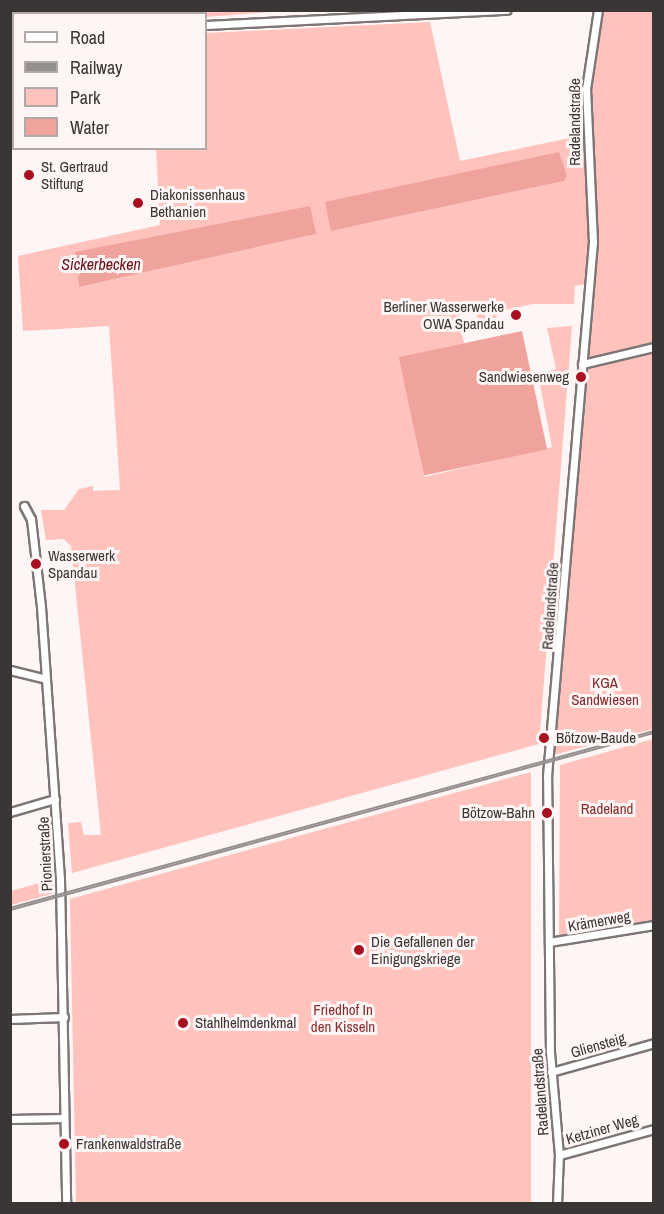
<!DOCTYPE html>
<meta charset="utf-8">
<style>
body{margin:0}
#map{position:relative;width:664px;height:1214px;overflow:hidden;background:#fef5f4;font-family:"Archivo Narrow",sans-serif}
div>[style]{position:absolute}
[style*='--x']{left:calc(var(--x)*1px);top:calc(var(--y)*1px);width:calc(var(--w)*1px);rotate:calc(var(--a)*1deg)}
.green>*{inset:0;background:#ffc2bd}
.water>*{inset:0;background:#f0a39d;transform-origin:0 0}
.roads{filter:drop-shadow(2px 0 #7e7675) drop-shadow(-2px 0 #7e7675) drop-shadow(0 2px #7e7675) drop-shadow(0 -2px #7e7675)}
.minor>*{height:7px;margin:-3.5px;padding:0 3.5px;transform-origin:3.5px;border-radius:3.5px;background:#fff}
.rail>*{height:4px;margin-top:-2px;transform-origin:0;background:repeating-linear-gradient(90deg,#fef5f4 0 4.5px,#968f8f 0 9px);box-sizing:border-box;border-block:2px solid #968f8f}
.dots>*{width:16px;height:16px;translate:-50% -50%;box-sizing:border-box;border:3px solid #fef5f4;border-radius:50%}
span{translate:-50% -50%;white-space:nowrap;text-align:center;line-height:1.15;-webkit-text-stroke:6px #fef5f4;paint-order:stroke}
.street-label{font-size:15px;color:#3a3636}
.poi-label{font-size:15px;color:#3a3636}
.left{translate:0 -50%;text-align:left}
.right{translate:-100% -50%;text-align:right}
.park-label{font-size:15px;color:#852d2c}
.water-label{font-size:16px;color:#670d14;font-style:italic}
.frame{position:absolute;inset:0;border:12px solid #3a3636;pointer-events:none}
.legend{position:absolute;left:12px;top:12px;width:195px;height:138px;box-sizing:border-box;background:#fef5f4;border:2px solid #b0a9a8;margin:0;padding:8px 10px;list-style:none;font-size:18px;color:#3a3636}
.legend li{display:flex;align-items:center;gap:12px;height:30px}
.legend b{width:30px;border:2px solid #b0a9a8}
</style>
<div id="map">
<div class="green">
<i style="clip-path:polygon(152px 11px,282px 10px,282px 11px,206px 17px,206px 14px)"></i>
<i style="clip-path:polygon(602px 11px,653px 11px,653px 342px,588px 358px,597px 242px,589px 93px)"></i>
<i style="clip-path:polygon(evenodd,430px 22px,460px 161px,584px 135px,591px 242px,587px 284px,575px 286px,574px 304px,533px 304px,496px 312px,497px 319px,478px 321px,476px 312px,459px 315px,464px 344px,400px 358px,424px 477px,552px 447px,538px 374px,556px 369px,547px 328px,572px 326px,539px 744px,72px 873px,68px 823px,81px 822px,84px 835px,101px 835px,71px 546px,64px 539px,46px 540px,41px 510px,64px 510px,79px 489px,93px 486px,93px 491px,120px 490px,109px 326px,23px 331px,18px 256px,160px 225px,156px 149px,206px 148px,206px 33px,430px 22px,567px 176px,564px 181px,331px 231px,567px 176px,430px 22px,316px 234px,79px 287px,76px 252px,316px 234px)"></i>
<i style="clip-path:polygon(653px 351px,653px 729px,549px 756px,586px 370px)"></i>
<i style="clip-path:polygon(653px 739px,653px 921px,559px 938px,560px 765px)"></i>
<i style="clip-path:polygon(531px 772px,531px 1203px,76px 1203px,70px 899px)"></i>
<i style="clip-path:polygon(54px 879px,55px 893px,11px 905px,11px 891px)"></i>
</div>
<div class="water">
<i style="clip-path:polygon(559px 152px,567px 176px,564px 181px,331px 231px,325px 202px)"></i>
<i style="clip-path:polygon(310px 206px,316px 234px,79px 287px,75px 252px)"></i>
<i style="left:522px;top:331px;width:121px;height:126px;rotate:78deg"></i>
</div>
<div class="roads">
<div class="minor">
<i style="--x:105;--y:14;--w:4;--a:-90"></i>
<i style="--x:112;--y:14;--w:4;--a:-90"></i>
<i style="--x:206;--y:25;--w:301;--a:-2.9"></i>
<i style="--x:10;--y:33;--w:4;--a:0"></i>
<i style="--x:582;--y:364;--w:74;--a:-13.3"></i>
<i style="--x:24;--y:506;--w:15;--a:62"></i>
<i style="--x:31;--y:519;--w:89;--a:83.5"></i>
<i style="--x:41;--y:607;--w:274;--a:86"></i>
<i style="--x:60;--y:880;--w:324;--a:88.9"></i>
<i style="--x:10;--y:670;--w:36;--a:14"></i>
<i style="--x:10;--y:812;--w:47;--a:-16.1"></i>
<i style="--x:549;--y:942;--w:106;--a:-9.2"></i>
<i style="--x:10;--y:1019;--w:54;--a:-2.1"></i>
<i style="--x:551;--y:1072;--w:107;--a:-15.7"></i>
<i style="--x:10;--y:1119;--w:54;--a:-1.1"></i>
<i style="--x:559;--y:1155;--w:98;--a:-15.3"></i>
<i style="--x:557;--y:1204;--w:49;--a:-87.7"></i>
<i style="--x:559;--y:1155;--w:103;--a:-95"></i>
<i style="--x:550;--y:1052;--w:276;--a:-90.6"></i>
<i style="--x:547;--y:776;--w:536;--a:-85.08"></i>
<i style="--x:593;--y:242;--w:153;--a:-92.6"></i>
<i style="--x:586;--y:89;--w:80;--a:-81.4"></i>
</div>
</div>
<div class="rail">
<i style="--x:10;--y:909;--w:668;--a:-15.37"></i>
</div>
<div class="dots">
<i style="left:29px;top:175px;background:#a71021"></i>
<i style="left:138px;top:203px;background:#a71021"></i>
<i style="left:516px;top:315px;background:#a71021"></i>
<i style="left:581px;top:377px;background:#a71021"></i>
<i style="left:36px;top:564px;background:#a71021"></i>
<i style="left:544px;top:738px;background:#a71021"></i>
<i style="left:547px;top:813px;background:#a71021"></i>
<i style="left:359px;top:950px;background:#a71021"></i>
<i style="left:183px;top:1023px;background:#a71021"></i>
<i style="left:64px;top:1144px;background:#a71021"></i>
</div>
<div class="street-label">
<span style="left:575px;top:122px;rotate:-90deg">Radelandstraße</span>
<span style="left:550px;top:606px;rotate:-86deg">Radelandstraße</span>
<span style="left:45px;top:854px;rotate:-93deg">Pionierstraße</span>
<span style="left:599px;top:921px;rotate:-10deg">Krämerweg</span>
<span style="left:598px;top:1045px;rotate:-16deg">Gliensteig</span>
<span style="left:540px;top:1092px;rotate:-94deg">Radelandstraße</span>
<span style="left:602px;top:1129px;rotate:-16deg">Ketziner Weg</span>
</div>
<div class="poi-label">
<span class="left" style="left:41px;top:175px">St. Gertraud<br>Stiftung</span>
<span class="left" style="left:150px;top:203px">Diakonissenhaus<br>Bethanien</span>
<span class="right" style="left:504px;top:315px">Berliner Wasserwerke<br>OWA Spandau</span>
<span class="right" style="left:569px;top:377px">Sandwiesenweg</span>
<span class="left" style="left:48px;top:564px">Wasserwerk<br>Spandau</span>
<span class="left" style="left:556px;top:738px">Bötzow-Baude</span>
<span class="right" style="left:535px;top:813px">Bötzow-Bahn</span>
<span class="left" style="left:371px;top:950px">Die Gefallenen der<br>Einigungskriege</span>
<span class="left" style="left:195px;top:1023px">Stahlhelmdenkmal</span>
<span class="left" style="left:76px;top:1144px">Frankenwaldstraße</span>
</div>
<div class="park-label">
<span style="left:605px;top:691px">KGA<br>Sandwiesen</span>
<span style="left:607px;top:809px">Radeland</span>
<span style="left:343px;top:1018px">Friedhof In<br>den Kisseln</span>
</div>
<div class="water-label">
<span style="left:101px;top:264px">Sickerbecken</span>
</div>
<div class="frame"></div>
<ul class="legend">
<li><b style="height:8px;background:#fff"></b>Road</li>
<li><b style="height:8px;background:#968f8f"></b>Railway</li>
<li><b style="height:16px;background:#ffc2bd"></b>Park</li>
<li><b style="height:16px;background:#f0a39d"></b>Water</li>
</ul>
</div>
